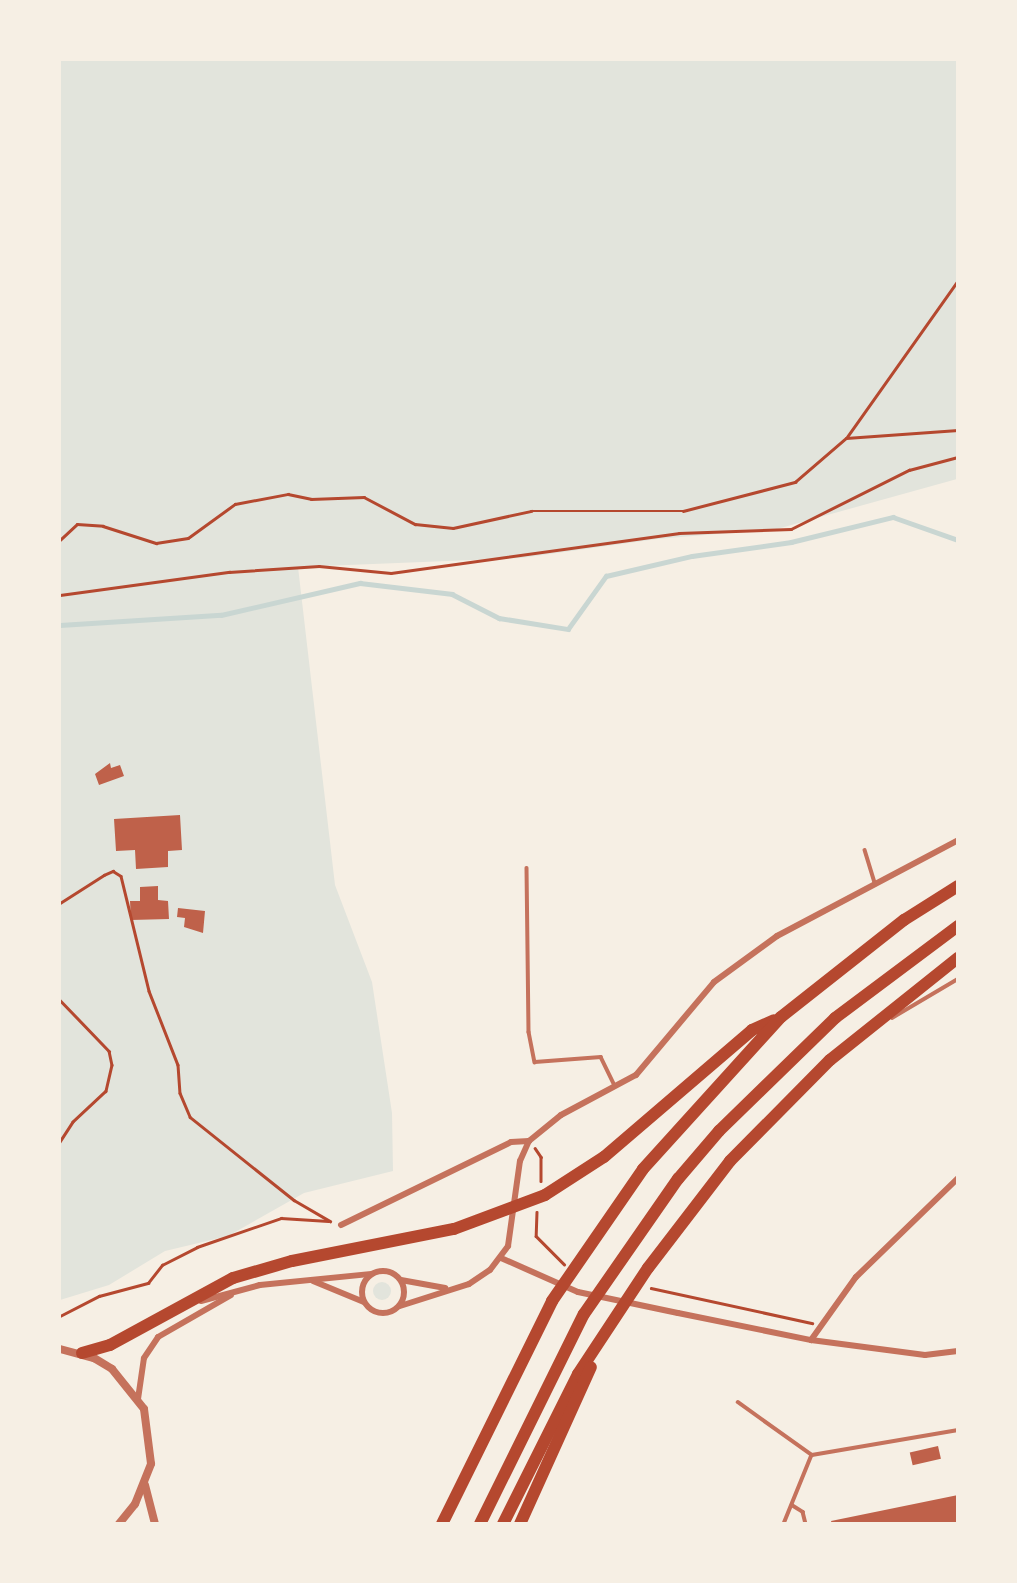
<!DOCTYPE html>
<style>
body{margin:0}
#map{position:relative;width:1017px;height:1583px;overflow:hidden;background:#f6efe4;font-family:Figtree,sans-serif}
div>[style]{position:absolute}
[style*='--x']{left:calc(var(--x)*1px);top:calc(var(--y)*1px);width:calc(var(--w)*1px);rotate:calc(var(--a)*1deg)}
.green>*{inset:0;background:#e2e4dc}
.round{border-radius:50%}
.stream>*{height:4.5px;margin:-2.25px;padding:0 2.25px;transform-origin:2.25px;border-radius:2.25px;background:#c9d6d2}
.building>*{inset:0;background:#bf614a;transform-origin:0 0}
.path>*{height:2.5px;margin:-1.25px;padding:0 1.25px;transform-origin:1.25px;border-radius:1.25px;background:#b5482f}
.service>*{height:3.5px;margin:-1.75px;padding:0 1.75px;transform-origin:1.75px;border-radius:1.75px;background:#c5725c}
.minor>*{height:6px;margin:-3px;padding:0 3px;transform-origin:3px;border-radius:3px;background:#c5725c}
.minor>.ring{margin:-3px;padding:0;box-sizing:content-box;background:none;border:6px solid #c5725c;border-radius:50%}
.tertiary>*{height:8px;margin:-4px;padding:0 4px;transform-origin:4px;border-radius:4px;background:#c5725c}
.motorway>*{height:12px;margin:-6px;padding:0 6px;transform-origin:6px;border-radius:6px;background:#b5482f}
span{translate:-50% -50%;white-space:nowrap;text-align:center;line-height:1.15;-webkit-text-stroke:6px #f6efe4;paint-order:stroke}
.frame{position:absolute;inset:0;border:61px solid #f6efe4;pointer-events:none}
</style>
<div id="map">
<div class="green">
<i style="clip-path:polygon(60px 60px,958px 60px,957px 479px,777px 529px,657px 539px,521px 558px,298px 567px,335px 885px,372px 982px,392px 1113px,393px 1171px,304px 1193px,228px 1236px,165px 1251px,109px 1285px,60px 1300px)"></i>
<i class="round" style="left:373px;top:1282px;width:18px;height:18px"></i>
</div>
<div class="stream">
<i style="--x:60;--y:625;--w:161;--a:-3.6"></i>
<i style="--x:221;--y:615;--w:143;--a:-13"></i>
<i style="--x:360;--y:583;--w:93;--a:6.8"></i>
<i style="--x:452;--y:594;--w:53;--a:27.1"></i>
<i style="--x:499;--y:618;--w:70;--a:9.1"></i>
<i style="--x:568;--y:629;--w:65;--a:-54.4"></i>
<i style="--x:606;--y:576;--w:88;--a:-13.1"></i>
<i style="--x:692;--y:556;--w:100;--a:-8"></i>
<i style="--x:791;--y:542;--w:105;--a:-13.8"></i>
<i style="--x:893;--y:517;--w:69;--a:19.5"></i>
</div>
<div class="building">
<i style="clip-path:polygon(110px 763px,111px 768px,120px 765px,124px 776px,99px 785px,95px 774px)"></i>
<i style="clip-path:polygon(180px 815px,182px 850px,168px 851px,168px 867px,136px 869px,135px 850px,116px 851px,114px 819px)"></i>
<i style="clip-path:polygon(158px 886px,158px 900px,168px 901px,169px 919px,131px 920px,130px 901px,140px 901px,140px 887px)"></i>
<i style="clip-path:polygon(178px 908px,205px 911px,203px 933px,184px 927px,185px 918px,177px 917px)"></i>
<i style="left:938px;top:1446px;width:13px;height:29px;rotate:77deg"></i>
<i style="clip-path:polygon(958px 1495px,958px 1524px,832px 1524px,831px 1521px)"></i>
</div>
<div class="path">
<i style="--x:847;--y:437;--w:192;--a:-54.7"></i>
<i style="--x:60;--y:540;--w:23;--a:-43"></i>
<i style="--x:77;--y:524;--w:26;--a:4"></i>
<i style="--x:103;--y:526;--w:56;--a:17.8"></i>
<i style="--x:156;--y:543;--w:32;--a:-9"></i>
<i style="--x:188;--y:538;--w:58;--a:-35.9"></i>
<i style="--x:235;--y:504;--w:54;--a:-10.7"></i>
<i style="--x:288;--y:494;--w:24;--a:12"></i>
<i style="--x:311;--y:499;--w:53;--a:-2.2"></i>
<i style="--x:364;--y:497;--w:58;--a:27.9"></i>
<i style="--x:415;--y:524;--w:38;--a:6"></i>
<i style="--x:453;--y:528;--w:80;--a:-12.3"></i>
<i style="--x:531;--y:511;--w:152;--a:0"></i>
<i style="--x:683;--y:511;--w:116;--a:-14.5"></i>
<i style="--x:795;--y:482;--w:67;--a:-40.8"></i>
<i style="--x:846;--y:438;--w:112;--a:-4.1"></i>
<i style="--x:60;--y:595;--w:171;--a:-7.8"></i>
<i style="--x:229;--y:572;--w:90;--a:-3.8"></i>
<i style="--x:319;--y:566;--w:72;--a:5.6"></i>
<i style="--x:391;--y:573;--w:291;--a:-7.9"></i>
<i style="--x:679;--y:533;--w:112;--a:-2"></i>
<i style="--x:791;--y:529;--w:132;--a:-26.6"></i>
<i style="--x:909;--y:470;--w:51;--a:-14.9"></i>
<i style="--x:60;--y:903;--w:52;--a:-32.5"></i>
<i style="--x:104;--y:875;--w:10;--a:-24"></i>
<i style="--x:113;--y:871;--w:9;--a:32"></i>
<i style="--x:121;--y:876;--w:118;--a:76.3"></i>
<i style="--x:149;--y:991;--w:79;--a:68.6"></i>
<i style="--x:178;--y:1065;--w:28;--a:86"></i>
<i style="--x:180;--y:1093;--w:26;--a:67"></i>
<i style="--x:190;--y:1117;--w:133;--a:38.6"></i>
<i style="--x:294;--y:1200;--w:42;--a:30.3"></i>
<i style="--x:60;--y:1000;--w:71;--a:46.1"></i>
<i style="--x:109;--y:1051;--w:14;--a:78"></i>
<i style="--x:112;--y:1065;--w:27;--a:103"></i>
<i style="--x:106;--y:1091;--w:45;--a:136.8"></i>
<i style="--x:73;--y:1122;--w:24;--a:123"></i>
<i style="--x:535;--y:1148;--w:11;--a:56"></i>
<i style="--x:541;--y:1157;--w:24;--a:90"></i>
<i style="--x:537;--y:1212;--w:24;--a:92"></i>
<i style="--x:536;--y:1236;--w:40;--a:45"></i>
<i style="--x:651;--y:1288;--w:165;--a:12.3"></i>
<i style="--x:60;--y:1316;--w:44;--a:-27.1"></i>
<i style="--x:99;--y:1296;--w:51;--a:-14.9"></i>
<i style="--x:148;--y:1283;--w:23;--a:-52"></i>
<i style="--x:162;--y:1265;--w:39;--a:-27"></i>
<i style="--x:197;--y:1247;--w:89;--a:-19"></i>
<i style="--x:281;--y:1218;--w:47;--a:3.7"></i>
</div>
<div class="service">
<i style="--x:865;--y:850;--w:34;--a:73"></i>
<i style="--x:527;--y:868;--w:164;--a:89.3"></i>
<i style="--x:529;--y:1032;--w:31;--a:79"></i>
<i style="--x:535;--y:1062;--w:66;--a:-4.3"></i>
<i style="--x:601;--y:1057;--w:32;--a:64"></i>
<i style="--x:892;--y:1018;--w:77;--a:-30.6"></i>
<i style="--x:738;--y:1402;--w:91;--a:35.6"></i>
<i style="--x:812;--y:1455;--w:74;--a:112.1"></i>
<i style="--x:812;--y:1455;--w:148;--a:-9.7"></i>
<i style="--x:792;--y:1505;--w:13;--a:32"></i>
<i style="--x:803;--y:1512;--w:12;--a:76"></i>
</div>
<div class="minor">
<i style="--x:341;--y:1225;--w:189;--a:-26"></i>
<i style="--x:511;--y:1142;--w:18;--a:-3"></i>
<i style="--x:501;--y:1258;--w:84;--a:23.8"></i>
<i style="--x:578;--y:1292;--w:102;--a:11.9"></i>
<i style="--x:678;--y:1313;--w:136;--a:11.5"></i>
<i style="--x:811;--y:1340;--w:115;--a:7.5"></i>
<i style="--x:925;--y:1355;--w:33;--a:-7"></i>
<i class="ring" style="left:362px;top:1271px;width:36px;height:36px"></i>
<i style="--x:401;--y:1280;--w:45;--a:10.3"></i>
<i style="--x:313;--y:1281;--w:55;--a:22.4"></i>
<i style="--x:201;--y:1301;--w:61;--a:-15.2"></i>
<i style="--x:260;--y:1285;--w:112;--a:-5.7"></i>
<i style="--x:400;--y:1306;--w:72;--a:-17.7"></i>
<i style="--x:469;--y:1284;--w:25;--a:-34"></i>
<i style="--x:490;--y:1270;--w:30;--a:-53"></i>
<i style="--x:508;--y:1246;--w:86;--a:-82"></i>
<i style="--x:520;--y:1161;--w:22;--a:-66"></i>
<i style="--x:529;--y:1141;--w:41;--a:-39.1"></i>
<i style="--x:561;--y:1115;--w:85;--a:-28.1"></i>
<i style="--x:636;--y:1075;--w:121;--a:-50"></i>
<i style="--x:714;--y:982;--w:78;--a:-36.1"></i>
<i style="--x:777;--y:936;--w:205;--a:-27.9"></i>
<i style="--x:811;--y:1340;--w:77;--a:-54.5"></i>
<i style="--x:856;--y:1277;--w:142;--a:-44.1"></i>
<i style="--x:138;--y:1399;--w:41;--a:-81.7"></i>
<i style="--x:144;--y:1358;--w:25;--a:-56"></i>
<i style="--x:158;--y:1337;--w:84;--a:-29.9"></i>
</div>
<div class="tertiary">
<i style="--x:60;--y:1349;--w:35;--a:15"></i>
<i style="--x:94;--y:1358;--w:21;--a:31"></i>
<i style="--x:112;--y:1369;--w:51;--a:51.3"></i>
<i style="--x:144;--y:1409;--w:55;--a:82.7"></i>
<i style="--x:151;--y:1464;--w:43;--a:111.8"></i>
<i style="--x:135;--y:1504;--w:26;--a:129"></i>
<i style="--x:145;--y:1485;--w:40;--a:75.6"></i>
</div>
<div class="motorway">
<i style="--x:82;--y:1353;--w:29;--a:-16"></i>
<i style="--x:110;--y:1345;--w:140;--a:-28.6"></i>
<i style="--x:233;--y:1278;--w:61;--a:-16.1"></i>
<i style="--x:292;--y:1261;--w:165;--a:-11.2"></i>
<i style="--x:454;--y:1229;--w:97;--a:-20.5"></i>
<i style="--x:545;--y:1195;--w:70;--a:-32.8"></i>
<i style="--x:604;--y:1157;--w:195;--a:-40.6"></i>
<i style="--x:752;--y:1030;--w:24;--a:-24"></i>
<i style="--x:442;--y:1524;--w:249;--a:-63.7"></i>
<i style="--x:552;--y:1301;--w:160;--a:-55.4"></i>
<i style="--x:643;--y:1169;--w:205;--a:-47.8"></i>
<i style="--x:781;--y:1017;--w:157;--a:-38.3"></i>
<i style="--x:904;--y:920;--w:64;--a:-32.2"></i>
<i style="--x:480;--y:1524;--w:234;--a:-63.7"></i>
<i style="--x:584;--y:1314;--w:165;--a:-55.2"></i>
<i style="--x:678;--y:1179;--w:63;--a:-49.5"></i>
<i style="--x:719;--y:1131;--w:162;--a:-44.2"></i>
<i style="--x:835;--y:1018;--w:154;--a:-36.8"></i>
<i style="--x:503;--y:1524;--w:168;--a:-63.4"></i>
<i style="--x:578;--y:1374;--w:127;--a:-56.6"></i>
<i style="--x:648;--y:1268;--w:135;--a:-52.5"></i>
<i style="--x:730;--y:1161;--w:142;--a:-45.3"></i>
<i style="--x:830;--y:1060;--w:164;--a:-38.6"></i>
<i style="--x:520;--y:1524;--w:172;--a:-65.7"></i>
</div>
<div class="frame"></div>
</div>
